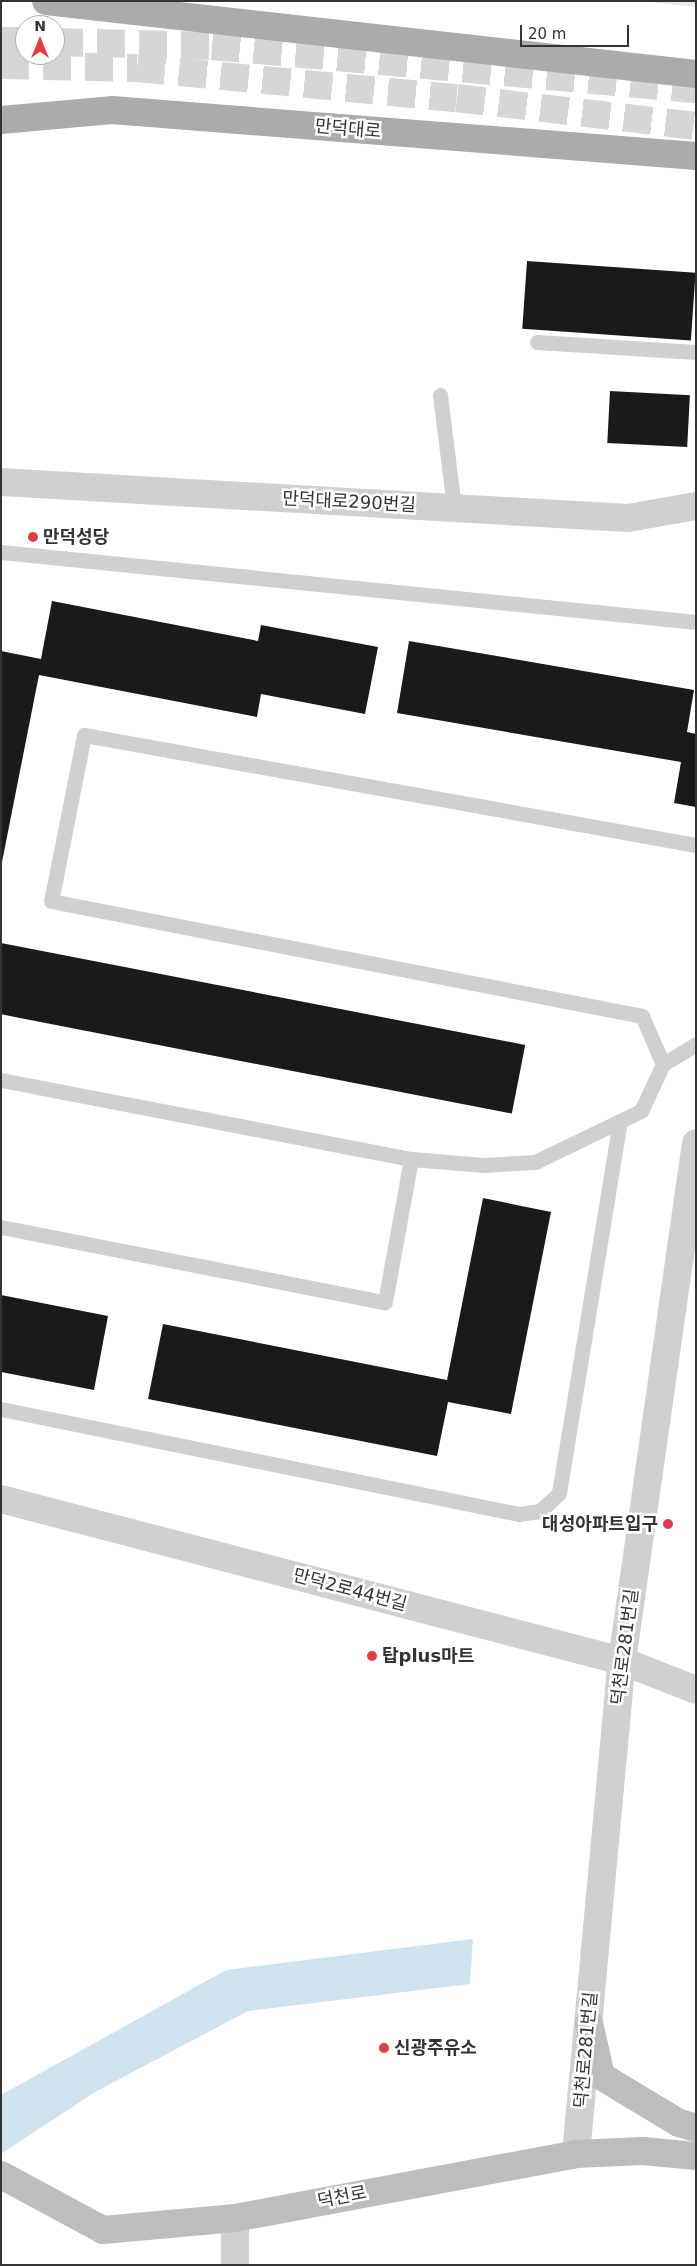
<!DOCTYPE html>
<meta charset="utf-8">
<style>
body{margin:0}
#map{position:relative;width:697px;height:2266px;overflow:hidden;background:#fff;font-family:"DejaVu Sans","Noto Sans KR",sans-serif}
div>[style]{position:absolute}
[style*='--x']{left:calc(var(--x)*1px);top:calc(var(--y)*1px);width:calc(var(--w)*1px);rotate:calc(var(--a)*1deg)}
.green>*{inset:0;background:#e6ecdf}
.water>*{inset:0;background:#cfe2ee}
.building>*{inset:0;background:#1a1a1a;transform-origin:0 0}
.trunk-tunnel>*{height:28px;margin-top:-14px;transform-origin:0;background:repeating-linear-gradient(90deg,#d6d6d6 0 28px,transparent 0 42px)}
.service>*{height:15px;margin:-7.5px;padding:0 7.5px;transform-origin:7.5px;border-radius:7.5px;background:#d0d0d0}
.minor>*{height:28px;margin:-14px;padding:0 14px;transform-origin:14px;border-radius:14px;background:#d0d0d0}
.tertiary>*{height:28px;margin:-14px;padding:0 14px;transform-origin:14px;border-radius:14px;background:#d0d0d0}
.secondary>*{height:28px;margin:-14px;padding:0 14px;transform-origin:14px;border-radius:14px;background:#bdbdbd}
.primary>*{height:28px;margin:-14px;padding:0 14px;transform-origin:14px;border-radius:14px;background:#ababab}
.dots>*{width:14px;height:14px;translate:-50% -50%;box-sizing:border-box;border:2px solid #fff;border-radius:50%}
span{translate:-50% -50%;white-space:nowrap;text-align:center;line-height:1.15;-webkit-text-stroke:5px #fff;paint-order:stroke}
.street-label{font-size:18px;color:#333}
.poi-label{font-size:18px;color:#333;font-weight:700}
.left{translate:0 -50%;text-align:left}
.right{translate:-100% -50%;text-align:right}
.frame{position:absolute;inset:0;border:2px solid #333;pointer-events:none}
.north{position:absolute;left:15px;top:15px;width:50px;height:50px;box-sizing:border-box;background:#fff;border:1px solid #adadad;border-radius:50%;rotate:0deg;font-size:14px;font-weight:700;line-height:20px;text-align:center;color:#333}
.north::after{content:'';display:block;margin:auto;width:18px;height:22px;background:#e63946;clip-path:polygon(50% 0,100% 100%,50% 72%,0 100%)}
.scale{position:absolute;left:520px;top:25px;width:109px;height:22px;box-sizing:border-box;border:2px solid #333;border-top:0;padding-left:6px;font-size:15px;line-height:18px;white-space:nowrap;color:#333;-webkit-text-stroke:4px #fff;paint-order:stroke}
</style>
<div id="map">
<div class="green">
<i style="clip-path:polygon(639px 1px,696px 1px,696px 7px)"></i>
</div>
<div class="water">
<i style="clip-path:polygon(473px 1939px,470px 1984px,248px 2011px,95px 2092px,1px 2154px,1px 2095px,226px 1970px)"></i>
</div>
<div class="building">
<i style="left:527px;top:261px;width:169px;height:68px;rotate:4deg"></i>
<i style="left:610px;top:391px;width:80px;height:52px;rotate:3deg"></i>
<i style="clip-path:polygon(52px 601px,258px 641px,261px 625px,378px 647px,365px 714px,261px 694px,257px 717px,39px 675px,1px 867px,1px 651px,41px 659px)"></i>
<i style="clip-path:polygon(409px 641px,694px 690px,687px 732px,696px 734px,696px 807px,674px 803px,681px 762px,397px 713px)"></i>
<i style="left:1px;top:943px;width:534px;height:70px;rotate:11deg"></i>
<i style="clip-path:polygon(483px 1198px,551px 1212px,511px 1414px,448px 1402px,437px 1456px,148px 1399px,163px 1324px,447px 1380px)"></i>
<i style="clip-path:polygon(1px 1295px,108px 1316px,94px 1390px,1px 1372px)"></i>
</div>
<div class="trunk-tunnel">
<i style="--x:1;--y:41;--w:24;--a:0"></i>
<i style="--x:55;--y:42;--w:157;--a:1.5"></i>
<i style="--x:212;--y:46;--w:486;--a:5.1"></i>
<i style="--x:1;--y:65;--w:136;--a:1.3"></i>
<i style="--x:137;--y:68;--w:321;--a:5.4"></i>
<i style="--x:457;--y:98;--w:241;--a:6.7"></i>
</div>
<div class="service">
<i style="--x:537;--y:342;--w:159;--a:3.6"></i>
<i style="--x:440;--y:395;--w:114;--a:82.9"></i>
<i style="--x:1;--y:552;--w:699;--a:5.75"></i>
<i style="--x:696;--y:845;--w:622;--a:-169.81"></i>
<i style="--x:84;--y:735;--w:169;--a:101.2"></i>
<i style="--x:51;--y:901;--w:602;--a:11.01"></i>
<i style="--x:642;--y:1016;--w:52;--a:66.4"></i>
<i style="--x:663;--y:1064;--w:39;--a:-31"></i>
<i style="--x:1;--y:1080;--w:418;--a:10.9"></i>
<i style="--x:411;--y:1159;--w:73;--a:4.7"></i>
<i style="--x:484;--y:1165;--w:51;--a:-3.4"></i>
<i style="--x:535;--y:1162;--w:118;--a:-25.7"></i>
<i style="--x:641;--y:1111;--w:52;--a:-64.9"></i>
<i style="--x:1;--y:1227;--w:391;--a:11.1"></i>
<i style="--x:385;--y:1302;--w:145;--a:-79.7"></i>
<i style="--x:1;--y:1409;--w:529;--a:11.46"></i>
<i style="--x:519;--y:1514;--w:21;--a:-8"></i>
<i style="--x:540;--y:1511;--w:26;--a:-43"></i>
<i style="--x:559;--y:1493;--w:377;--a:-80.7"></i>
</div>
<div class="minor">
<i style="--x:1;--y:482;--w:628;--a:3.29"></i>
<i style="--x:628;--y:518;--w:69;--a:-10"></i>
<i style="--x:1;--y:1499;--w:642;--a:14.62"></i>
<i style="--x:622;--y:1661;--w:79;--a:21.4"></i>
<i style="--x:235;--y:2218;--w:47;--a:90"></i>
</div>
<div class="tertiary">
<i style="--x:576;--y:2154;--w:495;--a:-84.7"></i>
<i style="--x:622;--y:1661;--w:523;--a:-81.87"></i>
</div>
<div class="secondary">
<i style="--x:589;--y:2023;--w:54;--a:77.2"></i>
<i style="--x:601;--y:2076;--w:91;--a:31.1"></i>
<i style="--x:679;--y:2123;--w:18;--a:16"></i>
<i style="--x:1;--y:2175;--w:116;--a:28.3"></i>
<i style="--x:103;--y:2230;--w:133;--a:-5.2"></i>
<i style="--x:235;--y:2218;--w:347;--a:-10.6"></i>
<i style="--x:576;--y:2154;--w:67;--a:-2.6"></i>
<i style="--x:643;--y:2151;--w:53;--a:5.4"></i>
</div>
<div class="primary">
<i style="--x:46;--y:1;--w:654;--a:6.41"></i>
<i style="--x:1;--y:120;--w:111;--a:-5.1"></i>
<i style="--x:112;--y:110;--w:586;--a:4.5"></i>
</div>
<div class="dots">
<i style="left:33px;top:537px;background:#e63946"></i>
<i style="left:668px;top:1524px;background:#e63946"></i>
<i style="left:372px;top:1656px;background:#e63946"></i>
<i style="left:384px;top:2048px;background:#e63946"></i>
</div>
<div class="street-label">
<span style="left:348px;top:129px;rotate:5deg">만덕대로</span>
<span style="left:349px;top:502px;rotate:3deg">만덕대로290번길</span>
<span style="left:350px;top:1590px;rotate:15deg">만덕2로44번길</span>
<span style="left:625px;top:1647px;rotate:-83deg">덕천로281번길</span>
<span style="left:586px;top:2050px;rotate:-85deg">덕천로281번길</span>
<span style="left:342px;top:2197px;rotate:-11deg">덕천로</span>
</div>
<div class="poi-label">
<span class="left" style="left:43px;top:537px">만덕성당</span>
<span class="right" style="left:658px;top:1524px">대성아파트입구</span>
<span class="left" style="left:382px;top:1656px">탑plus마트</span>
<span class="left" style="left:394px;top:2048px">신광주유소</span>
</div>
<div class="frame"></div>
<div class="north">N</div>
<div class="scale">20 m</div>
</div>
